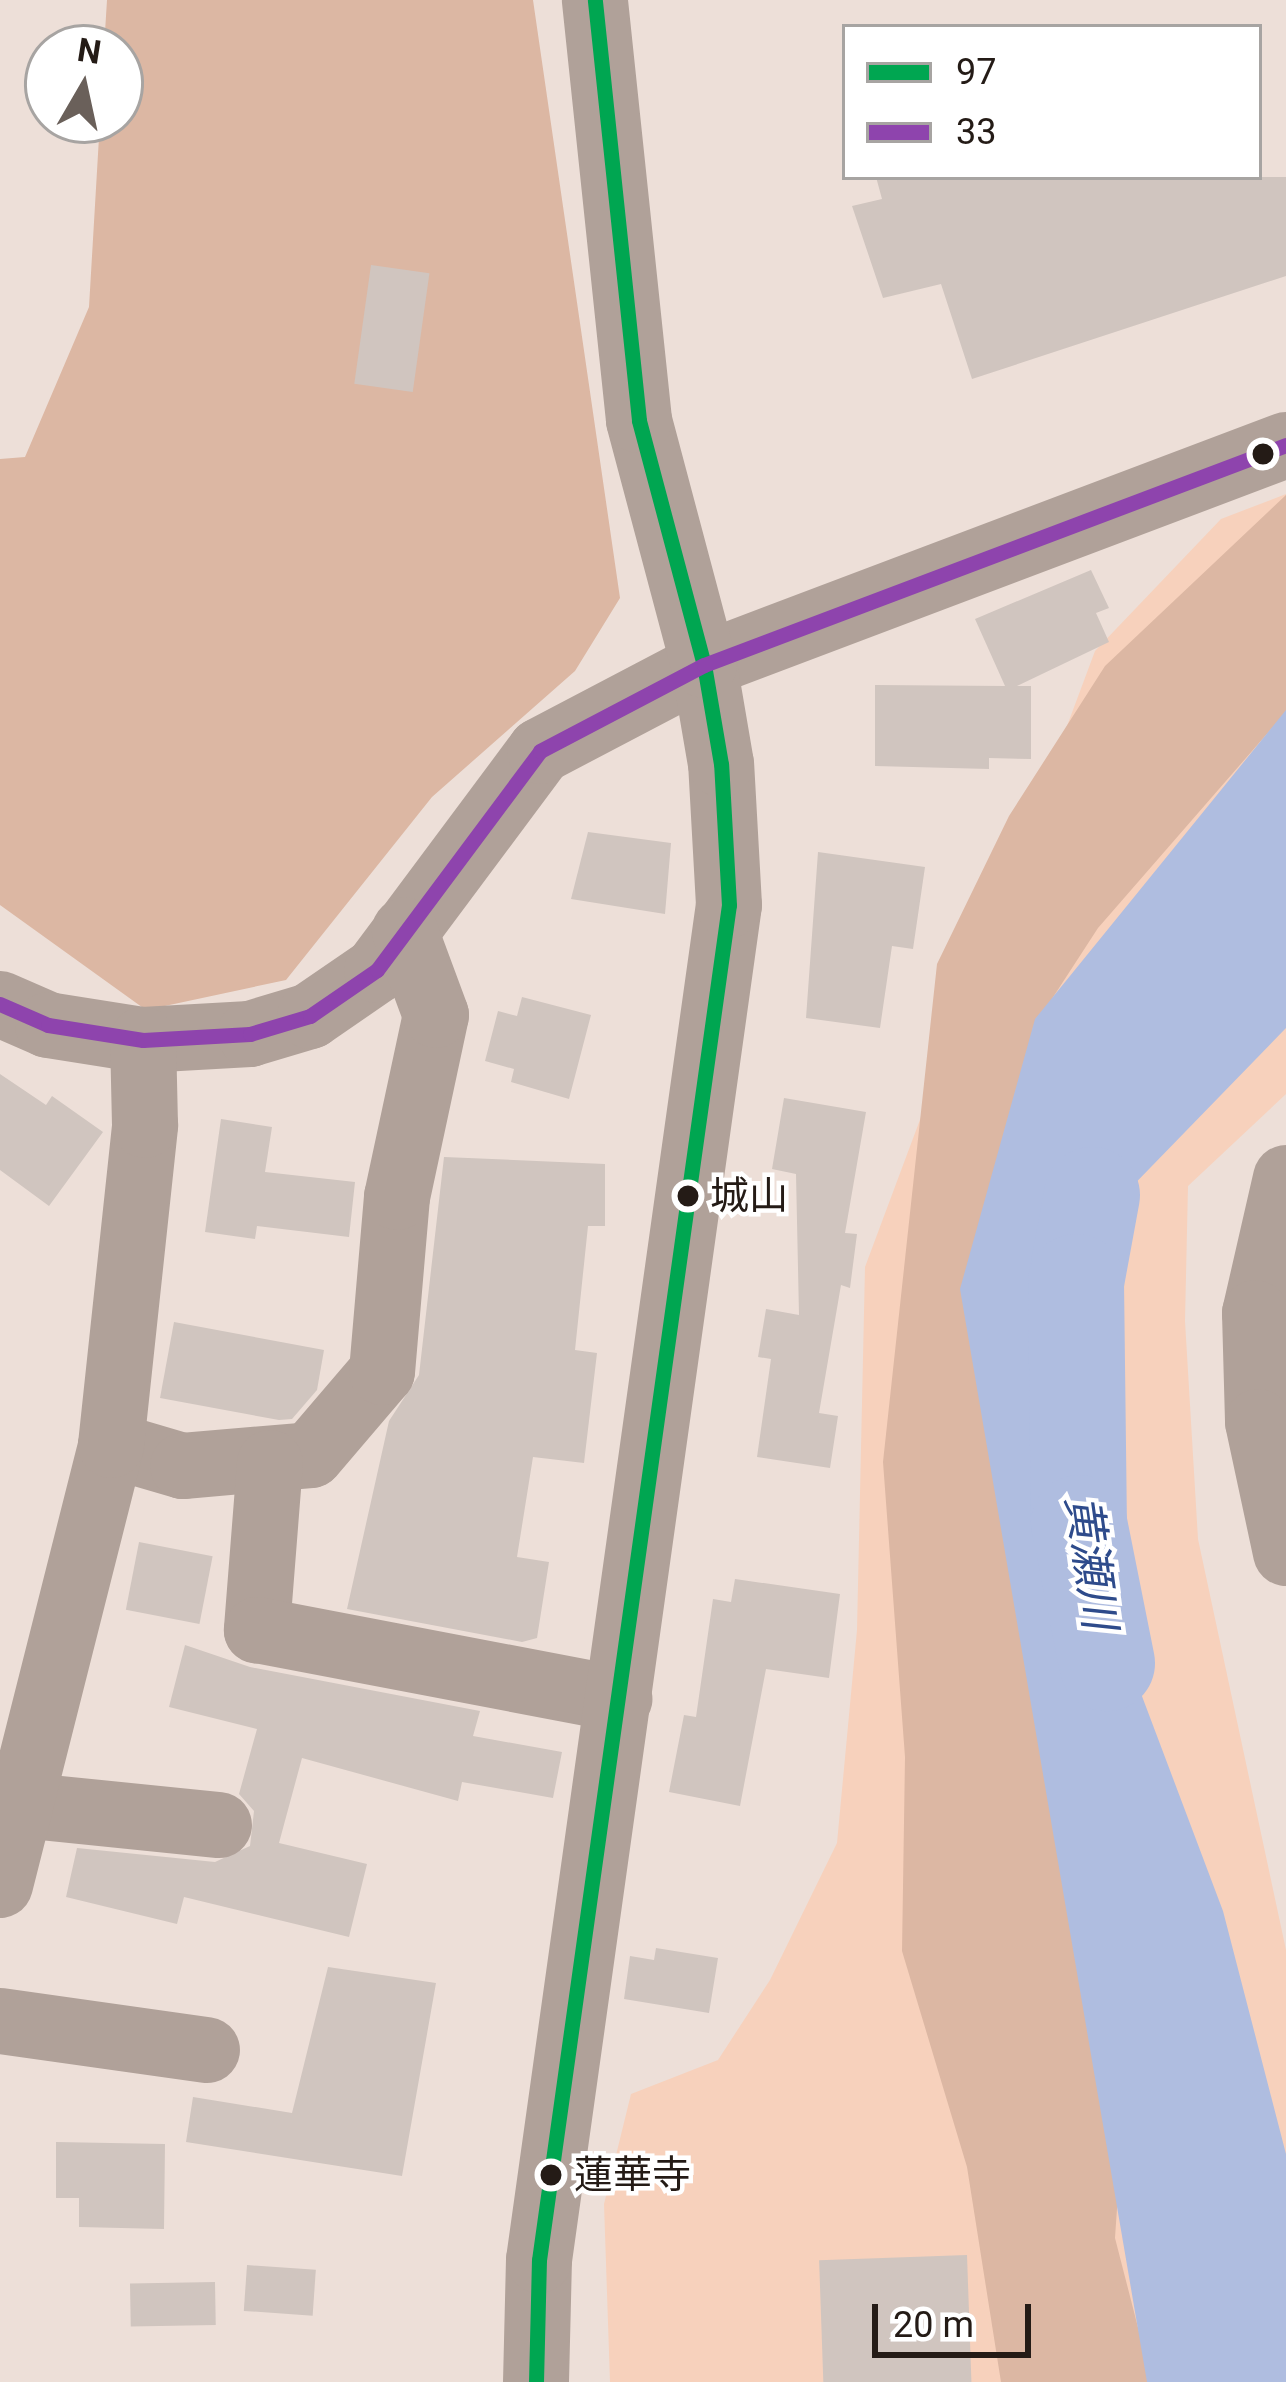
<!DOCTYPE html>
<meta charset="utf-8">
<style>
body{margin:0}
#map{position:relative;width:1286px;height:2382px;overflow:hidden;background:#eddfd8;font-family:Roboto,"Noto Sans JP",sans-serif}
div>[style]{position:absolute}
[style*='--x']{left:calc(var(--x)*1px);top:calc(var(--y)*1px);width:calc(var(--w)*1px);rotate:calc(var(--a)*1deg)}
.green>*{inset:0;background:#f7d1bc}
.forest>*{inset:0;background:#dcb7a3}
.water>*{inset:0;background:#afbde0}
.river>*{height:96px;margin:-48px;padding:0 48px;transform-origin:48px;border-radius:48px;background:#afbde0}
.building>*{inset:0;background:#d0c5bf;transform-origin:0 0}
.minor>*{height:66px;margin:-33px;padding:0 33px;transform-origin:33px;border-radius:33px;background:#b0a199}
.bus-1>*{height:15px;margin:-7.5px;padding:0 7.5px;transform-origin:7.5px;border-radius:7.5px;background:#00a651}
.bus-2>*{height:15px;margin:-7.5px;padding:0 7.5px;transform-origin:7.5px;border-radius:7.5px;background:#8e44ad}
.dots>*{width:33px;height:33px;translate:-50% -50%;box-sizing:border-box;border:6px solid #fff;border-radius:50%}
span{translate:-50% -50%;white-space:nowrap;text-align:center;line-height:1.15;-webkit-text-stroke:9px #fff;paint-order:stroke}
.bus-label{font-size:39px;color:#241b16}
.left{translate:0 -50%;text-align:left}
.water-label{font-size:45px;color:#2e4b8b;font-style:italic}
.legend{position:absolute;left:842px;top:24px;width:420px;height:156px;box-sizing:border-box;background:#fff;border:3px solid #a7a4a2;margin:0;padding:15px 21px;list-style:none;font-size:36px;color:#241b16}
.legend li{display:flex;align-items:center;gap:24px;height:60px}
.legend b{width:60px;border:3px solid #a7a4a2}
.north{position:absolute;left:24px;top:24px;width:120px;height:120px;box-sizing:border-box;background:#fff;border:3px solid #a7a4a2;border-radius:50%;rotate:9deg;font-size:33px;font-weight:700;line-height:48px;text-align:center;color:#241b16}
.north::after{content:'';display:block;margin:auto;width:42px;height:54px;background:#6a605a;clip-path:polygon(50% 0,100% 100%,50% 72%,0 100%)}
.scale{position:absolute;left:872px;top:2304px;width:159px;height:54px;box-sizing:border-box;border:6px solid #241b16;border-top:0;padding-left:15px;font-size:36px;line-height:42px;white-space:nowrap;color:#241b16;-webkit-text-stroke:9px #fff;paint-order:stroke}
</style>
<div id="map">
<div class="green">
<i style="clip-path:polygon(1286px 494px,1286px 1094px,1188px 1186px,1185px 1321px,1198px 1539px,1286px 1950px,1286px 2382px,610px 2382px,604px 2204px,631px 2094px,718px 2060px,770px 1980px,837px 1843px,857px 1630px,865px 1267px,1095px 651px,1221px 519px)"></i>
</div>
<div class="forest">
<i style="clip-path:polygon(107px 0,533px 0,620px 598px,575px 671px,432px 797px,286px 980px,146px 1010px,0 905px,0 459px,25px 457px,89px 307px,100px 120px,120px 120px,120px 48px,104px 48px)"></i>
<i style="clip-path:polygon(1286px 495px,1286px 712px,1098px 928px,1033px 1028px,979px 1251px,1132px 1988px,1115px 2238px,1152px 2382px,1001px 2382px,967px 2167px,902px 1951px,905px 1757px,883px 1462px,937px 964px,1009px 816px,1105px 666px)"></i>
</div>
<div class="water">
<i style="clip-path:polygon(1286px 710px,1286px 1028px,1116px 1203px,1042px 1431px,1223px 1911px,1286px 2154px,1286px 2382px,1147px 2382px,960px 1289px,1035px 1019px)"></i>
</div>
<div class="river">
<i style="--x:1092;--y:1195;--w:88;--a:100.4"></i>
<i style="--x:1076;--y:1282;--w:241;--a:89.3"></i>
<i style="--x:1079;--y:1523;--w:143;--a:78.7"></i>
</div>
<div class="building">
<i style="clip-path:polygon(876px 177px,1286px 177px,1286px 276px,972px 379px,941px 284px,883px 298px,852px 206px,882px 199px)"></i>
<i style="left:371px;top:265px;width:59px;height:120px;rotate:8deg"></i>
<i style="clip-path:polygon(1091px 570px,1109px 608px,1096px 613px,1109px 642px,1017px 686px,1031px 686px,1031px 759px,989px 758px,989px 769px,875px 766px,875px 685px,1005px 686px,975px 619px)"></i>
<i style="clip-path:polygon(588px 832px,671px 843px,665px 914px,571px 899px)"></i>
<i style="clip-path:polygon(818px 852px,925px 867px,913px 949px,892px 946px,880px 1028px,806px 1018px)"></i>
<i style="clip-path:polygon(522px 997px,591px 1015px,569px 1099px,511px 1082px,514px 1069px,485px 1061px,498px 1011px,517px 1016px)"></i>
<i style="clip-path:polygon(0 1074px,46px 1105px,52px 1096px,103px 1132px,49px 1206px,0 1170px)"></i>
<i style="clip-path:polygon(784px 1098px,866px 1112px,845px 1233px,857px 1234px,850px 1288px,841px 1285px,819px 1413px,838px 1416px,830px 1468px,757px 1457px,771px 1359px,758px 1357px,766px 1309px,799px 1315px,796px 1174px,772px 1169px)"></i>
<i style="clip-path:polygon(221px 1119px,272px 1127px,265px 1172px,355px 1182px,349px 1237px,257px 1226px,255px 1239px,205px 1232px)"></i>
<i style="clip-path:polygon(444px 1157px,605px 1164px,605px 1226px,588px 1226px,575px 1350px,597px 1353px,584px 1463px,533px 1457px,517px 1557px,549px 1562px,537px 1638px,522px 1642px,347px 1609px,389px 1421px,419px 1375px)"></i>
<i style="clip-path:polygon(174px 1322px,324px 1350px,317px 1390px,292px 1419px,279px 1420px,160px 1398px)"></i>
<i style="left:139px;top:1542px;width:75px;height:69px;rotate:11deg"></i>
<i style="clip-path:polygon(735px 1579px,840px 1594px,829px 1678px,766px 1669px,740px 1806px,669px 1792px,684px 1715px,696px 1717px,713px 1599px,731px 1602px)"></i>
<i style="clip-path:polygon(185px 1645px,250px 1667px,480px 1711px,473px 1736px,562px 1752px,553px 1798px,462px 1782px,458px 1801px,302px 1758px,279px 1843px,367px 1864px,349px 1937px,184px 1897px,177px 1924px,66px 1897px,77px 1848px,215px 1862px,250px 1846px,254px 1811px,239px 1794px,257px 1729px,169px 1707px)"></i>
<i style="clip-path:polygon(656px 1948px,718px 1958px,709px 2013px,624px 1999px,630px 1956px,654px 1960px)"></i>
<i style="clip-path:polygon(328px 1967px,436px 1983px,402px 2176px,186px 2142px,193px 2097px,292px 2113px)"></i>
<i style="clip-path:polygon(56px 2142px,165px 2144px,164px 2229px,79px 2227px,79px 2198px,56px 2198px)"></i>
<i style="left:967px;top:2255px;width:127px;height:148px;rotate:88deg"></i>
<i style="left:247px;top:2265px;width:69px;height:46px;rotate:4deg"></i>
<i style="left:215px;top:2282px;width:43px;height:85px;rotate:89deg"></i>
</div>
<div class="minor">
<i style="--x:0;--y:1004;--w:52;--a:23.6"></i>
<i style="--x:48;--y:1025;--w:96;--a:9"></i>
<i style="--x:143;--y:1040;--w:107;--a:-3.2"></i>
<i style="--x:250;--y:1034;--w:63;--a:-16.7"></i>
<i style="--x:310;--y:1016;--w:81;--a:-34.5"></i>
<i style="--x:377;--y:970;--w:273;--a:-53.3"></i>
<i style="--x:540;--y:751;--w:185;--a:-27.7"></i>
<i style="--x:704;--y:665;--w:622;--a:-20.71"></i>
<i style="--x:1286;--y:1178;--w:139;--a:102.9"></i>
<i style="--x:1255;--y:1313;--w:109;--a:88.4"></i>
<i style="--x:1258;--y:1422;--w:134;--a:77.9"></i>
<i style="--x:111;--y:1445;--w:75;--a:16.3"></i>
<i style="--x:183;--y:1466;--w:128;--a:-4.9"></i>
<i style="--x:311;--y:1455;--w:109;--a:-49.5"></i>
<i style="--x:382;--y:1372;--w:176;--a:-85.1"></i>
<i style="--x:397;--y:1197;--w:186;--a:-77.9"></i>
<i style="--x:436;--y:1015;--w:90;--a:-110.3"></i>
<i style="--x:270;--y:1463;--w:168;--a:94.5"></i>
<i style="--x:257;--y:1630;--w:369;--a:10.8"></i>
<i style="--x:21;--y:1805;--w:199;--a:5.8"></i>
<i style="--x:0;--y:1885;--w:454;--a:-75.8"></i>
<i style="--x:111;--y:1445;--w:322;--a:-83.9"></i>
<i style="--x:145;--y:1125;--w:85;--a:-91.3"></i>
<i style="--x:0;--y:2021;--w:209;--a:8"></i>
<i style="--x:536;--y:2382;--w:122;--a:-88.6"></i>
<i style="--x:539;--y:2260;--w:1368;--a:-82.02"></i>
<i style="--x:729;--y:905;--w:141;--a:-93.2"></i>
<i style="--x:721;--y:764;--w:100;--a:-99.7"></i>
<i style="--x:704;--y:665;--w:253;--a:-104.9"></i>
<i style="--x:639;--y:420;--w:422;--a:-96"></i>
</div>
<div class="bus-1">
<i style="--x:536;--y:2382;--w:122;--a:-88.6"></i>
<i style="--x:539;--y:2260;--w:1368;--a:-82.02"></i>
<i style="--x:729;--y:905;--w:141;--a:-93.2"></i>
<i style="--x:721;--y:764;--w:100;--a:-99.7"></i>
<i style="--x:704;--y:665;--w:253;--a:-104.9"></i>
<i style="--x:639;--y:420;--w:422;--a:-96"></i>
</div>
<div class="bus-2">
<i style="--x:0;--y:1004;--w:52;--a:23.6"></i>
<i style="--x:48;--y:1025;--w:96;--a:9"></i>
<i style="--x:143;--y:1040;--w:107;--a:-3.2"></i>
<i style="--x:250;--y:1034;--w:63;--a:-16.7"></i>
<i style="--x:310;--y:1016;--w:81;--a:-34.5"></i>
<i style="--x:377;--y:970;--w:273;--a:-53.3"></i>
<i style="--x:540;--y:751;--w:185;--a:-27.7"></i>
<i style="--x:704;--y:665;--w:622;--a:-20.71"></i>
</div>
<div class="dots">
<i style="left:1263px;top:454px;background:#241b16"></i>
<i style="left:688px;top:1196px;background:#241b16"></i>
<i style="left:551px;top:2175px;background:#241b16"></i>
</div>
<div class="bus-label">
<span class="left" style="left:710px;top:1196px">城山</span>
<span class="left" style="left:574px;top:2175px">蓮華寺</span>
</div>
<div class="water-label">
<span style="left:1091px;top:1562px;rotate:82deg">黄瀬川</span>
</div>
<ul class="legend">
<li><b style="height:15px;background:#00a651"></b>97</li>
<li><b style="height:15px;background:#8e44ad"></b>33</li>
</ul>
<div class="north">N</div>
<div class="scale">20 m</div>
</div>
